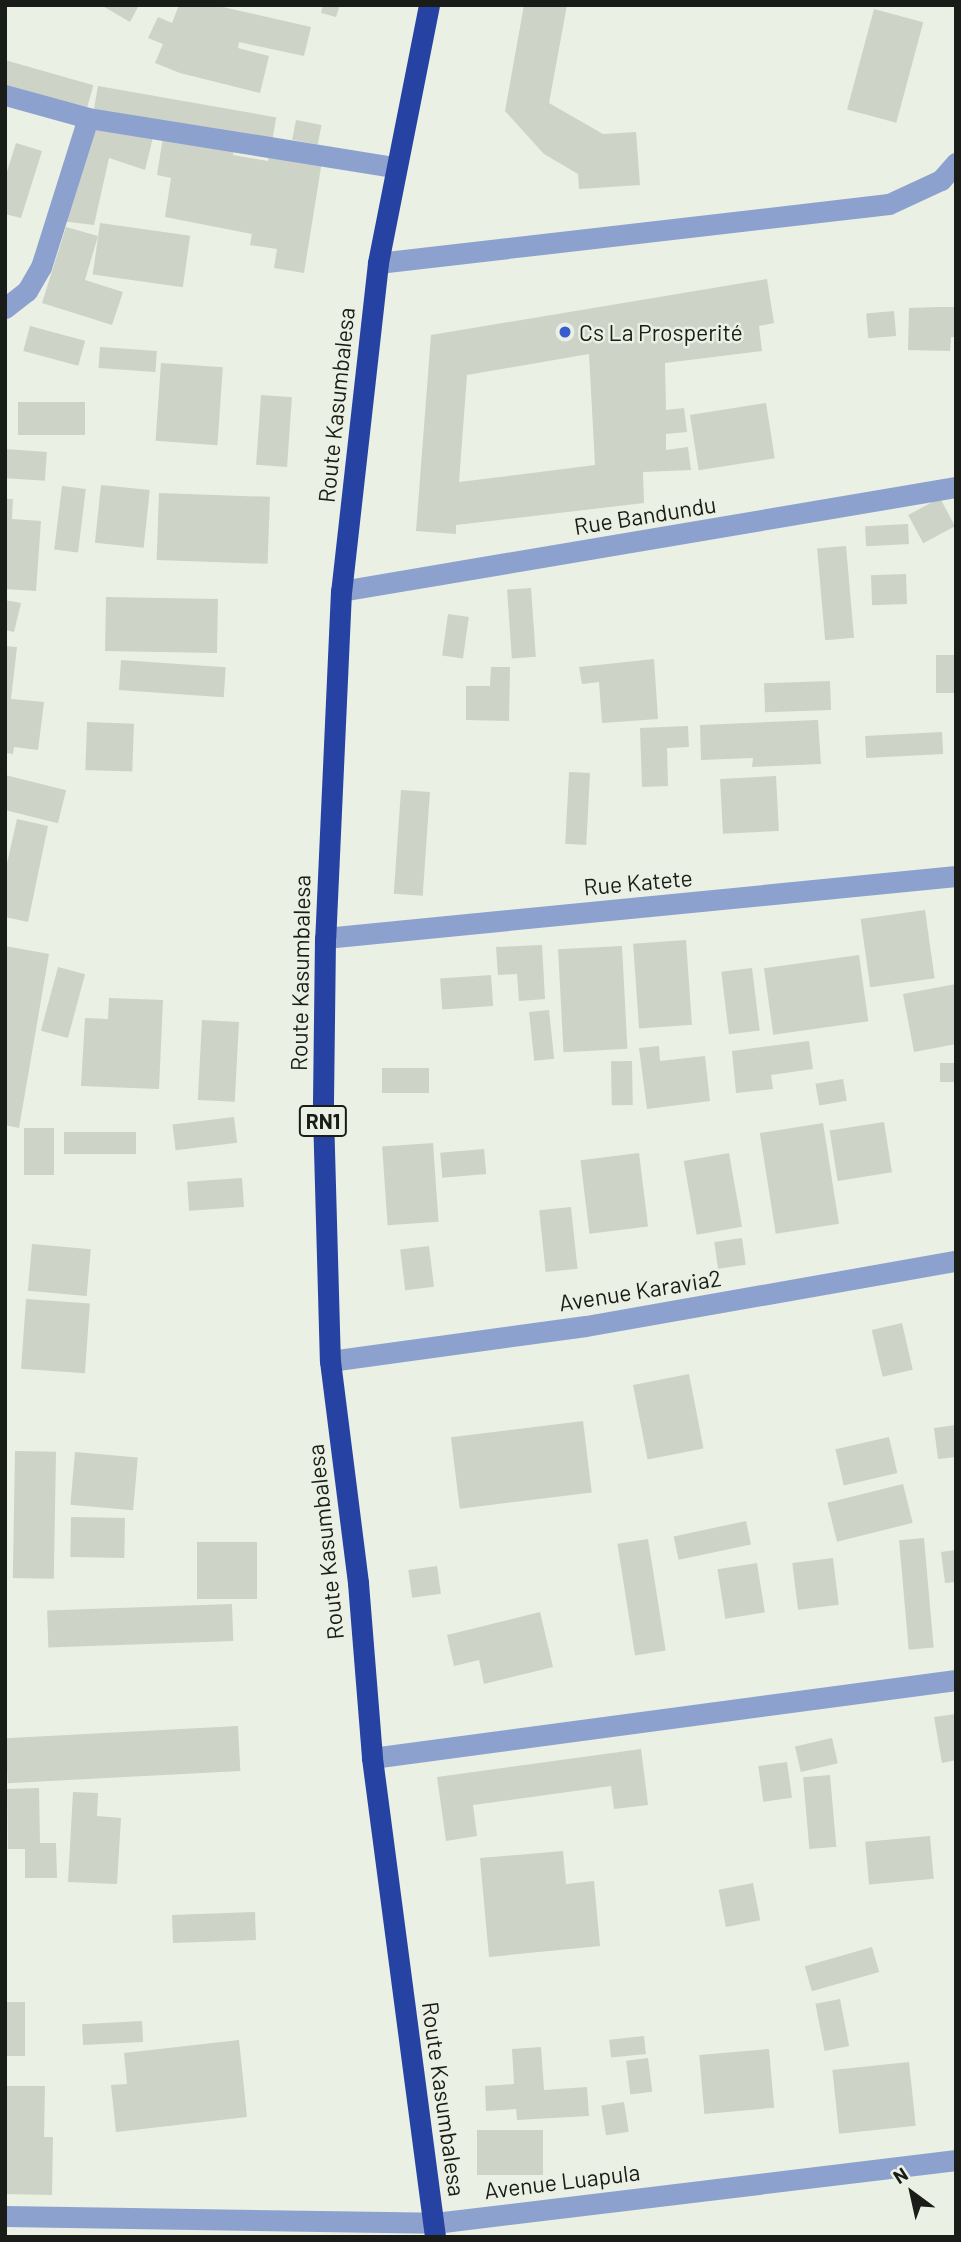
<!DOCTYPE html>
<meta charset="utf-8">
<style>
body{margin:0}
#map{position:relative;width:961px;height:2242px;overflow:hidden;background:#eaf0e3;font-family:Barlow,sans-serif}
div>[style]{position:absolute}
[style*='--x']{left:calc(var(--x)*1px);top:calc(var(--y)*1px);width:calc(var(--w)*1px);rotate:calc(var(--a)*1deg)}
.building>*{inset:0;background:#cdd3c6;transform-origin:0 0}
.street>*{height:21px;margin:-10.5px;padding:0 10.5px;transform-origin:10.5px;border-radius:10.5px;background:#8da1cf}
.highway>*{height:21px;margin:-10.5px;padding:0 10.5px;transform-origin:10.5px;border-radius:10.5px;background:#2643a3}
.dots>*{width:19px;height:19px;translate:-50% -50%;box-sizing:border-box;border:4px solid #eaf0e3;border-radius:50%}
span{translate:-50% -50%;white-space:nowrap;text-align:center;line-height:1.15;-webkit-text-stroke:5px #eaf0e3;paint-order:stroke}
.shield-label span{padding:2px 5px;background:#eaf0e3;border:2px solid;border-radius:5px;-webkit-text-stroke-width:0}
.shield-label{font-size:21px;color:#1a1c17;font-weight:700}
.poi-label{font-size:23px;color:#1a1c17}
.left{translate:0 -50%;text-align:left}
.street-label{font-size:23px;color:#1a1c17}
.frame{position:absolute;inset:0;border:7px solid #1a1c17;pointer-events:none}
.north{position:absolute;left:877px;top:2158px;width:70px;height:70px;-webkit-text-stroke:5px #eaf0e3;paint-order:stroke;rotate:327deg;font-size:19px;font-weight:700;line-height:28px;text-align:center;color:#1a1c17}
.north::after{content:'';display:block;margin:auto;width:24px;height:32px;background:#1a1c17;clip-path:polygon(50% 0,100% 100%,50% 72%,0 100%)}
</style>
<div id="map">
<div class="building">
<i style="clip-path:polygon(101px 5px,139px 5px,130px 22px)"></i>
<i style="clip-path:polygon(179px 5px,214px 5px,311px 27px,304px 56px,239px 42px,238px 48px,269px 56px,260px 93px,180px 73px,155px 63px,163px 44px,148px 38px,158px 17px,172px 23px)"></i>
<i style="clip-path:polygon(323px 5px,340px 5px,336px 17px,321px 13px)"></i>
<i style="clip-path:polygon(524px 5px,567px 5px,549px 103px,603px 134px,636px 132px,640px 185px,579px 189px,578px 174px,544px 154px,505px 111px)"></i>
<i style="left:874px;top:9px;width:51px;height:104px;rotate:15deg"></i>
<i style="left:5px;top:60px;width:92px;height:30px;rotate:16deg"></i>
<i style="left:98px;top:86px;width:181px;height:26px;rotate:10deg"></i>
<i style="left:296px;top:120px;width:26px;height:20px;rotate:11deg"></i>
<i style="clip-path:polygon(89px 125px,153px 137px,145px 170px,109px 158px,94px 225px,61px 221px)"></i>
<i style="clip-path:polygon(163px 137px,234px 148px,233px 155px,268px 161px,269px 153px,322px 161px,304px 273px,274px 268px,277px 249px,250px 245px,252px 234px,165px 217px,171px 178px,157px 175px)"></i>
<i style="clip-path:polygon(16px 143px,42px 151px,21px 218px,5px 214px,5px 178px)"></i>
<i style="left:100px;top:223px;width:91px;height:52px;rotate:8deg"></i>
<i style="clip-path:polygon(66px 227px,98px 236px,85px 280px,123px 292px,112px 325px,42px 303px)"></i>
<i style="clip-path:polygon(evenodd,767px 279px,774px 323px,759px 326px,762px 351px,665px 363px,666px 410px,684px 408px,687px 432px,666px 434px,666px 450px,688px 447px,691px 470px,643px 472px,644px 503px,456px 525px,456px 534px,416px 531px,431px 335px,767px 279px,589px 354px,595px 465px,459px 482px,467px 375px,589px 354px)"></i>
<i style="clip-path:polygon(937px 307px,956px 307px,956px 337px,951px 337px,950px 351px,908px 350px,909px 308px)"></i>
<i style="left:894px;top:311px;width:25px;height:28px;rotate:85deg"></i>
<i style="left:30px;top:326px;width:57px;height:26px;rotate:15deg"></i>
<i style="left:100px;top:347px;width:57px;height:21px;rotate:4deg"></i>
<i style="left:161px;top:363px;width:62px;height:78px;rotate:4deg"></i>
<i style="left:261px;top:395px;width:31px;height:70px;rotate:4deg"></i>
<i style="left:85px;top:402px;width:33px;height:67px;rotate:90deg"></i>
<i style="left:766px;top:403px;width:56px;height:77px;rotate:81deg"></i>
<i style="left:5px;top:449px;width:42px;height:29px;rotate:4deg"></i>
<i style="left:101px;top:485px;width:49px;height:58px;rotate:6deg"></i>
<i style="left:62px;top:486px;width:24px;height:64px;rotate:7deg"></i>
<i style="left:159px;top:493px;width:111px;height:67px;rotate:2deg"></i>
<i style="left:940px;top:498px;width:32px;height:36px;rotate:62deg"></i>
<i style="clip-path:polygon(5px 499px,13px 499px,12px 519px,41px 521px,36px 591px,5px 589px)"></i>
<i style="left:908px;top:524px;width:20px;height:43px;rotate:87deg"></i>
<i style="left:846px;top:546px;width:92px;height:29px;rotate:85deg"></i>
<i style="left:906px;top:574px;width:30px;height:35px;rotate:88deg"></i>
<i style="left:531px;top:588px;width:69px;height:24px;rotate:86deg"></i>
<i style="left:106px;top:597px;width:112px;height:54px;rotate:1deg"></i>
<i style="clip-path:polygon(5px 600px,21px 603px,14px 632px,5px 630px)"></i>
<i style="left:448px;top:614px;width:21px;height:42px;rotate:8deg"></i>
<i style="clip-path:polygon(5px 646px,17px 647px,11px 699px,44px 702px,38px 750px,14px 747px,13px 754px,5px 753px)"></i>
<i style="left:936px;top:655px;width:20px;height:38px"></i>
<i style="clip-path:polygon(654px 659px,658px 719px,602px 723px,599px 682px,582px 684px,579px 667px)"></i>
<i style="left:121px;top:660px;width:105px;height:30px;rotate:4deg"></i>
<i style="clip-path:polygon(491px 667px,510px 667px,509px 721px,466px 720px,466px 686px,490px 686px)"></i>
<i style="left:830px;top:681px;width:29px;height:66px;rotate:88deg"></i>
<i style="clip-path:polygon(818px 720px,821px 764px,752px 767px,753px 758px,701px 760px,700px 725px)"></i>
<i style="left:87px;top:722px;width:47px;height:48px;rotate:2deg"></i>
<i style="clip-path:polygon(688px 726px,689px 747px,667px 748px,668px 786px,642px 787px,640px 728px)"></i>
<i style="left:942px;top:732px;width:22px;height:77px;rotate:87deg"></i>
<i style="left:590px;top:773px;width:72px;height:21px;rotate:93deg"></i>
<i style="left:5px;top:775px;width:63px;height:34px;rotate:14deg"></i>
<i style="left:776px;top:776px;width:55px;height:56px;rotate:87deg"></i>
<i style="left:401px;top:790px;width:29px;height:104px;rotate:4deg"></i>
<i style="clip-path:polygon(17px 819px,48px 826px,28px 922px,5px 917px,5px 872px)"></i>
<i style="left:925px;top:910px;width:69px;height:65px;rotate:82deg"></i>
<i style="left:686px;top:940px;width:85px;height:53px;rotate:86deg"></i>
<i style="clip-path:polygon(542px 945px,545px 999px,519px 1001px,517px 974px,498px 975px,496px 947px)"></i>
<i style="clip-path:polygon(5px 946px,49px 954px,19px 1128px,5px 1125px)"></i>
<i style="left:622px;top:946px;width:103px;height:64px;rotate:87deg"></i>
<i style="left:859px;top:955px;width:67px;height:96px;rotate:82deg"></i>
<i style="left:58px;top:967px;width:28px;height:66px;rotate:15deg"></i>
<i style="left:752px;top:968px;width:63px;height:31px;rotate:83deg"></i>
<i style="left:491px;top:975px;width:31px;height:51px;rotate:86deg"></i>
<i style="clip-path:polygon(956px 984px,956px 1044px,914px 1052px,903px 994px)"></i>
<i style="clip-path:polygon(109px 998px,163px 1000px,159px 1089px,81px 1086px,85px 1018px,108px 1019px)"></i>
<i style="left:549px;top:1010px;width:49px;height:20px;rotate:84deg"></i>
<i style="left:202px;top:1020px;width:37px;height:80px;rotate:3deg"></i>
<i style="clip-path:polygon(809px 1041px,813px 1069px,771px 1075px,773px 1089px,736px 1093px,732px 1051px)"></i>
<i style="clip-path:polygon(659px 1046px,660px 1061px,705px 1056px,710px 1101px,647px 1109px,639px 1048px)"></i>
<i style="left:632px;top:1061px;width:44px;height:21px;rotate:89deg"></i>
<i style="left:940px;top:1063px;width:16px;height:19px"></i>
<i style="left:382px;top:1068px;width:47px;height:25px"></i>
<i style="left:843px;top:1079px;width:22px;height:28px;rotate:80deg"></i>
<i style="left:234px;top:1117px;width:26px;height:62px;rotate:83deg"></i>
<i style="left:884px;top:1122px;width:51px;height:55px;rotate:81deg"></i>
<i style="left:823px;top:1123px;width:102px;height:64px;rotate:81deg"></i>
<i style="left:24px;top:1128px;width:30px;height:47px"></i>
<i style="left:64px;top:1132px;width:72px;height:22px"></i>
<i style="left:433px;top:1143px;width:79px;height:51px;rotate:86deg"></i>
<i style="left:484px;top:1149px;width:25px;height:44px;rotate:85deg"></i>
<i style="left:639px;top:1153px;width:74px;height:59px;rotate:83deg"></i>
<i style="left:729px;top:1153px;width:75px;height:46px;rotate:80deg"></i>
<i style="left:242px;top:1178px;width:29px;height:55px;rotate:86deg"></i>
<i style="left:571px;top:1207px;width:62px;height:32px;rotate:84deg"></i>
<i style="left:742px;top:1238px;width:27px;height:28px;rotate:82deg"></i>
<i style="left:32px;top:1244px;width:59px;height:47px;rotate:5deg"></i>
<i style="left:429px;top:1246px;width:41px;height:29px;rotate:83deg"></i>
<i style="left:26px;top:1299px;width:64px;height:70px;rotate:4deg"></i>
<i style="left:902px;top:1323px;width:48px;height:31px;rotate:77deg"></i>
<i style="left:689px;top:1374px;width:76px;height:57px;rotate:79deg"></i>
<i style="left:583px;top:1421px;width:72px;height:133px;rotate:83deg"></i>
<i style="clip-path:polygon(956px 1425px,956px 1457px,938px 1459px,934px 1428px)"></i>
<i style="left:889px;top:1437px;width:37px;height:55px;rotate:77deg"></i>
<i style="left:15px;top:1451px;width:41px;height:127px;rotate:1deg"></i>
<i style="left:75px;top:1452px;width:63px;height:53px;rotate:5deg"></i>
<i style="left:903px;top:1484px;width:40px;height:78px;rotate:76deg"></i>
<i style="left:71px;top:1517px;width:54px;height:40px;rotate:1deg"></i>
<i style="left:746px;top:1521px;width:24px;height:74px;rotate:78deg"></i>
<i style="left:924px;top:1538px;width:110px;height:25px;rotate:85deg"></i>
<i style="left:648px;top:1539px;width:113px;height:31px;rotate:81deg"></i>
<i style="left:257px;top:1542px;width:57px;height:60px;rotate:90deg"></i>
<i style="clip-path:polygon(956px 1550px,956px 1582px,945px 1583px,941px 1552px)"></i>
<i style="left:833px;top:1558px;width:47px;height:41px;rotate:83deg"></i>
<i style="left:757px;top:1563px;width:50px;height:40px;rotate:81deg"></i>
<i style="left:437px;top:1566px;width:28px;height:29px;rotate:82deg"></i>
<i style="left:232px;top:1604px;width:37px;height:185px;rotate:88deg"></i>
<i style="clip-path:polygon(540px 1612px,553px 1667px,484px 1684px,479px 1660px,454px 1666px,447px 1635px)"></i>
<i style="clip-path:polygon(956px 1714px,956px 1760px,942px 1763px,934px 1717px)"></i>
<i style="left:238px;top:1726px;width:45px;height:233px;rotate:87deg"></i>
<i style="left:832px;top:1738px;width:26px;height:38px;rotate:77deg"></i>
<i style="clip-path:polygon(641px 1749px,648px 1805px,614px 1809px,611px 1786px,473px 1805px,477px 1836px,446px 1841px,437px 1777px)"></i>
<i style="left:787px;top:1762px;width:36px;height:29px;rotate:82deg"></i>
<i style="left:830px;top:1775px;width:72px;height:27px;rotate:85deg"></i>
<i style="clip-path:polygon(39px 1788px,40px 1843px,56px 1843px,57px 1878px,25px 1878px,25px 1849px,8px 1849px,7px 1789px)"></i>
<i style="clip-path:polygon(73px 1792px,98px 1793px,97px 1816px,121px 1818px,117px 1884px,68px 1882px)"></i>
<i style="left:930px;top:1836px;width:43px;height:65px;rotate:85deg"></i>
<i style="clip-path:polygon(563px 1851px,566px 1884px,594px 1881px,600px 1946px,489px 1957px,480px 1858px)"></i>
<i style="left:753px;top:1883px;width:38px;height:35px;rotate:79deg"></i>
<i style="left:255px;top:1912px;width:28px;height:83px;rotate:88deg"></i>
<i style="left:872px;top:1947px;width:26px;height:70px;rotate:74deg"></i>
<i style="left:840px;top:1999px;width:48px;height:25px;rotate:79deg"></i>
<i style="left:5px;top:2002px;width:20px;height:54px"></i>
<i style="left:142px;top:2021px;width:21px;height:60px;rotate:87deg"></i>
<i style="left:644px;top:2036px;width:18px;height:35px;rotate:84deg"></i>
<i style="clip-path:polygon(239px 2040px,247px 2117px,116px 2132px,111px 2085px,127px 2084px,124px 2053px)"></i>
<i style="clip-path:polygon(541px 2047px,544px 2090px,587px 2087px,589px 2116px,517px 2120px,516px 2109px,486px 2111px,485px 2086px,514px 2084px,512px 2049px)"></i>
<i style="left:769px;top:2049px;width:59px;height:70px;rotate:85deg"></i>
<i style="left:648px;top:2058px;width:34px;height:22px;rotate:83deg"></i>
<i style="left:909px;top:2062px;width:64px;height:77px;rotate:84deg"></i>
<i style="clip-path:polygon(5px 2086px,45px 2086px,44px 2137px,53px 2137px,52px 2195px,5px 2194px)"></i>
<i style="left:624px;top:2102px;width:30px;height:23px;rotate:81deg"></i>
<i style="left:477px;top:2130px;width:66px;height:45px"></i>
</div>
<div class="street">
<i style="--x:5;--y:95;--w:86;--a:15.5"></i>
<i style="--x:88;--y:118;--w:310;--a:9.1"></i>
<i style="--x:378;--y:263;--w:514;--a:-6.59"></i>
<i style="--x:889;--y:204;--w:57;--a:-24.8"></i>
<i style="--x:941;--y:180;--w:23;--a:-49"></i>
<i style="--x:5;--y:308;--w:28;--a:-38"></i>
<i style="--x:27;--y:291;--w:28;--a:-60"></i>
<i style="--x:41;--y:267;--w:156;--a:-72.5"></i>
<i style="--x:341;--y:591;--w:624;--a:-9.6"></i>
<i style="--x:325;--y:938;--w:634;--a:-5.61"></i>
<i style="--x:330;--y:1361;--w:258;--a:-7.8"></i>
<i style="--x:586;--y:1326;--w:376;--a:-10"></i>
<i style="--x:372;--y:1758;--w:589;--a:-7.61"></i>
<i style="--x:5;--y:2216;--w:430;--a:0.9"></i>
<i style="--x:435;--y:2223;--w:525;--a:-6.89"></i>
</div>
<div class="highway">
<i style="--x:429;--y:5;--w:263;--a:101.2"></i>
<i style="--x:378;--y:263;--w:330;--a:96.4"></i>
<i style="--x:341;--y:591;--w:347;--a:92.6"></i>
<i style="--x:325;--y:938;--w:176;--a:90.7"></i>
<i style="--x:323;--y:1114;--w:247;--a:88.4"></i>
<i style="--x:330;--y:1361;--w:224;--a:82.8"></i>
<i style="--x:358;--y:1583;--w:176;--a:85.4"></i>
<i style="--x:372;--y:1758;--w:483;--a:82.5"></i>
</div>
<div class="dots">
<i style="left:565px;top:332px;background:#395ccd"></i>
</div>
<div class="shield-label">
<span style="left:323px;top:1121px">RN1</span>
</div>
<div class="poi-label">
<span class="left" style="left:579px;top:332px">Cs La Prosperité</span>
</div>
<div class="street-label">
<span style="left:336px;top:405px;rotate:-84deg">Route Kasumbalesa</span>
<span style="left:645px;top:515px;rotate:-9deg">Rue Bandundu</span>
<span style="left:638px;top:882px;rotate:-5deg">Rue Katete</span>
<span style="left:300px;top:973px;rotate:-89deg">Route Kasumbalesa</span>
<span style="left:640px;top:1290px;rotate:-9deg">Avenue Karavia2</span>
<span style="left:325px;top:1542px;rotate:-96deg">Route Kasumbalesa</span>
<span style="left:444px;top:2099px;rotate:82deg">Route Kasumbalesa</span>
<span style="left:562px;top:2181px;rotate:-7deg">Avenue Luapula</span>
</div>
<div class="frame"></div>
<div class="north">N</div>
</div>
